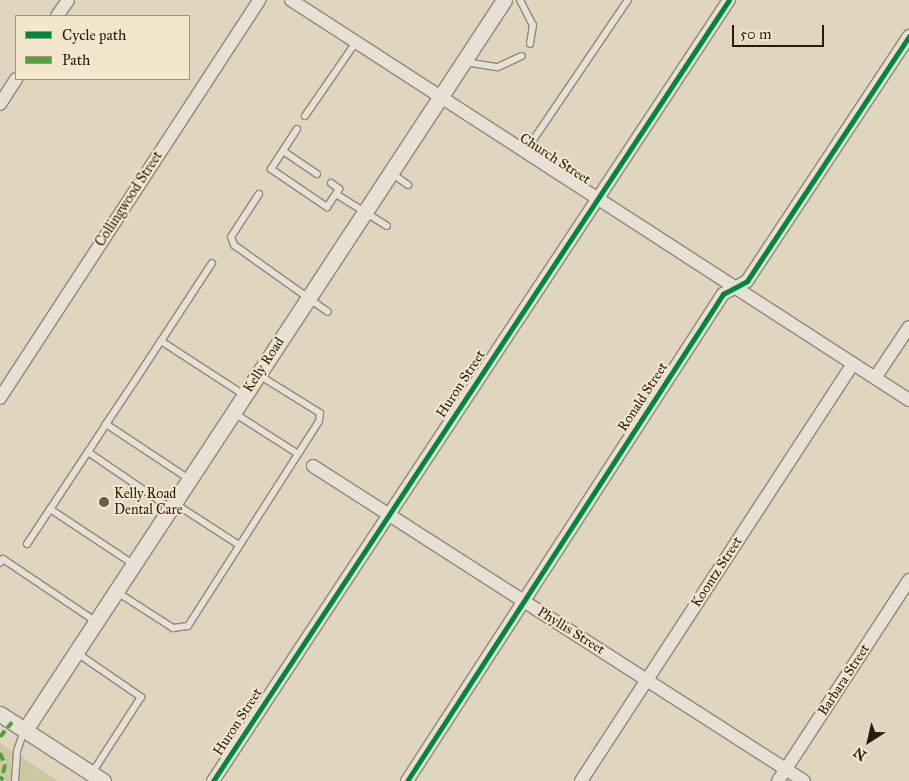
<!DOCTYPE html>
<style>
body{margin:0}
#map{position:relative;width:909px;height:781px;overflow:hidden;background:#e0d5bf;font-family:"IM FELL Great Primer",serif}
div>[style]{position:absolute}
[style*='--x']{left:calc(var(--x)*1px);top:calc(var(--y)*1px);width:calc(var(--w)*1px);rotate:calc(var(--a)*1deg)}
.green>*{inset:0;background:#cec8a0}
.roads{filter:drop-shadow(1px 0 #90887b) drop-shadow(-1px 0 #90887b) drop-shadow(0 1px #90887b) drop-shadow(0 -1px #90887b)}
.service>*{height:6px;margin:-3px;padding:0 3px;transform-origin:3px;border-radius:3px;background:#e6e0d5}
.minor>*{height:12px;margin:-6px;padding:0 6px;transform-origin:6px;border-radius:6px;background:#e6e0d5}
.tertiary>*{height:15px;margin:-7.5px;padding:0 7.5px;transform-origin:7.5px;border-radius:7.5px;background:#e6e0d5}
.quiet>*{height:4px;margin-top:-2px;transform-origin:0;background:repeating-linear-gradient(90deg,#51a13f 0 8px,transparent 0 12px)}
.cycleway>*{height:5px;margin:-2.5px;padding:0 2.5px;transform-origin:2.5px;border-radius:2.5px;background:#00873e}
.dots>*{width:14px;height:14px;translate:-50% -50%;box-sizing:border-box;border:2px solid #f3e6cd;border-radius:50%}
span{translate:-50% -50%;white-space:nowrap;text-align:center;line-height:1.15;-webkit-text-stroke:4px #f3e6cd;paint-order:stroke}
.street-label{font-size:14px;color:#291a10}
.poi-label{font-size:14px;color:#291a10}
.left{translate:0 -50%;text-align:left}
.legend{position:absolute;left:15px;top:15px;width:175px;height:65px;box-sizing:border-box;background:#f3e6cd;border:1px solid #a29481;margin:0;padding:6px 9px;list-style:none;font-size:15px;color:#291a10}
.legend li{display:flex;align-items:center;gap:10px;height:25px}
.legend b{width:25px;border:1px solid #a29481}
.north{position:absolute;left:844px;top:716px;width:50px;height:50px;-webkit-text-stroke:4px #f3e6cd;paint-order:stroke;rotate:215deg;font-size:14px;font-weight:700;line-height:20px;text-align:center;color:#291a10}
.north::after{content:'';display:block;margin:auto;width:18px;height:22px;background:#291a10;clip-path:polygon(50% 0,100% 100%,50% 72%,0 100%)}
.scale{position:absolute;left:732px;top:25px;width:92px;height:22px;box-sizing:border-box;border:2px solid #291a10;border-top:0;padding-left:6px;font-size:15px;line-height:18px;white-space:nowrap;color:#291a10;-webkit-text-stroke:4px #f3e6cd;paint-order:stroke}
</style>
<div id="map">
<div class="green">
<i style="clip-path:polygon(0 743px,58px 781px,0 781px)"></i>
</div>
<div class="roads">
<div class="service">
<i style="--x:520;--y:0;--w:28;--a:63"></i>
<i style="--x:533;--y:25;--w:19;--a:99"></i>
<i style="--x:465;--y:62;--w:33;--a:9"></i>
<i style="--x:498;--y:67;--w:26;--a:-25"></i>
<i style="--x:305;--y:116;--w:90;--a:-55.4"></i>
<i style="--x:297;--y:129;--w:48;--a:123"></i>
<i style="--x:271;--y:169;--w:68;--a:34.2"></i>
<i style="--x:327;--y:207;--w:22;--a:-56"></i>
<i style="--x:339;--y:189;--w:10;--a:-143"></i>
<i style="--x:283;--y:151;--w:41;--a:34.1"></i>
<i style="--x:525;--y:152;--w:184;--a:-55.9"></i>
<i style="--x:391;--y:173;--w:21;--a:35"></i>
<i style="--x:259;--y:194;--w:51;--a:123.1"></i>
<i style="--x:231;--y:237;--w:9;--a:69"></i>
<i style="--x:234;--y:245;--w:115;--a:35.5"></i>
<i style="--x:336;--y:194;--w:60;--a:32.1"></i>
<i style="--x:161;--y:341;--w:93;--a:-56.8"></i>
<i style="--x:234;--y:413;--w:76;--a:32.6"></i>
<i style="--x:88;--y:452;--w:33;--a:-57"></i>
<i style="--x:189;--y:479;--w:100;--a:-146.5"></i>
<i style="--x:106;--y:424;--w:54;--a:-56.3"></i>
<i style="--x:136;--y:379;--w:45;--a:-56.7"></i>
<i style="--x:161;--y:341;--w:99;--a:33"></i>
<i style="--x:174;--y:503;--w:77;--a:32.9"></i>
<i style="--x:50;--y:509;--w:100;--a:33.5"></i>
<i style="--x:27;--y:544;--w:110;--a:-56.5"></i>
<i style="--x:88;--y:452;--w:99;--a:34.3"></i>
<i style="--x:0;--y:563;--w:5;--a:-53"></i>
<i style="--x:3;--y:559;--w:111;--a:34"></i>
<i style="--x:117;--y:592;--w:67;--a:32.7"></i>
<i style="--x:173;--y:628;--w:15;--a:-8"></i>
<i style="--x:188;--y:626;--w:243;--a:-57.4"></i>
<i style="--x:319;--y:421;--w:8;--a:-83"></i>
<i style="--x:320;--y:413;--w:72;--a:-148.1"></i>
<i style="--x:77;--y:653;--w:78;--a:34.5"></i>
<i style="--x:141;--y:697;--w:90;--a:122.8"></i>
<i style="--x:15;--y:781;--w:30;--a:-86"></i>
<i style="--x:17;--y:751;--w:21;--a:-71"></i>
</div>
<div class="minor">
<i style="--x:291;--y:0;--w:736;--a:32.91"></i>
<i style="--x:57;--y:16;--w:19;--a:-55"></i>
<i style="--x:0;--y:104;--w:30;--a:-57"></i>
<i style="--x:875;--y:378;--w:61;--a:-56.3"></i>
<i style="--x:0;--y:398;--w:475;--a:-56.9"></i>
<i style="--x:313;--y:466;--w:583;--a:32.68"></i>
<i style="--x:213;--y:781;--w:936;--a:-56.55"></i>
<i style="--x:407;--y:781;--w:581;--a:-57.02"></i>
<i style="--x:723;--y:294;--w:27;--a:-28"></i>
<i style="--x:747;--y:281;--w:294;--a:-56.5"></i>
<i style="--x:581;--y:781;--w:498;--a:-56.9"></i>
<i style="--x:778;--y:781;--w:240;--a:-56.9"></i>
</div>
<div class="tertiary">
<i style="--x:0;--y:714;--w:123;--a:33"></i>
<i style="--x:25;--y:730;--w:873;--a:-56.73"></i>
</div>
</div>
<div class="quiet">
<i style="--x:0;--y:737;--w:19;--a:-51"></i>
<i style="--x:0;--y:753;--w:13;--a:67"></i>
<i style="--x:5;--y:765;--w:16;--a:104"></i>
</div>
<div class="cycleway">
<i style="--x:213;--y:781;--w:936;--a:-56.55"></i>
<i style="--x:407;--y:781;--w:581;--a:-57.02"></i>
<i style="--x:723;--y:294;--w:27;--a:-28"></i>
<i style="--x:747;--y:281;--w:294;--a:-56.5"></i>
</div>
<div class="dots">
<i style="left:104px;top:502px;background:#695b4d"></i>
</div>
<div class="street-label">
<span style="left:555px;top:159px;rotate:33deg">Church Street</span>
<span style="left:129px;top:199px;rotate:-57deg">Collingwood Street</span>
<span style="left:264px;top:365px;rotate:-57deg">Kelly Road</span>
<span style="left:461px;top:384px;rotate:-57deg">Huron Street</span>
<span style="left:643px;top:397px;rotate:-57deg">Ronald Street</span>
<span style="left:717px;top:572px;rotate:-57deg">Koontz Street</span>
<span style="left:571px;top:631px;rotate:32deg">Phyllis Street</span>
<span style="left:844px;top:680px;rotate:-57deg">Barbara Street</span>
<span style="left:238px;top:722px;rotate:-57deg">Huron Street</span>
</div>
<div class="poi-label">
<span class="left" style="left:114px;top:502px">Kelly Road<br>Dental Care</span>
</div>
<ul class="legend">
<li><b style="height:6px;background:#00873e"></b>Cycle path</li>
<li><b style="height:6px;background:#51a13f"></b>Path</li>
</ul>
<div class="north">N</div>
<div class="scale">50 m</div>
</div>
